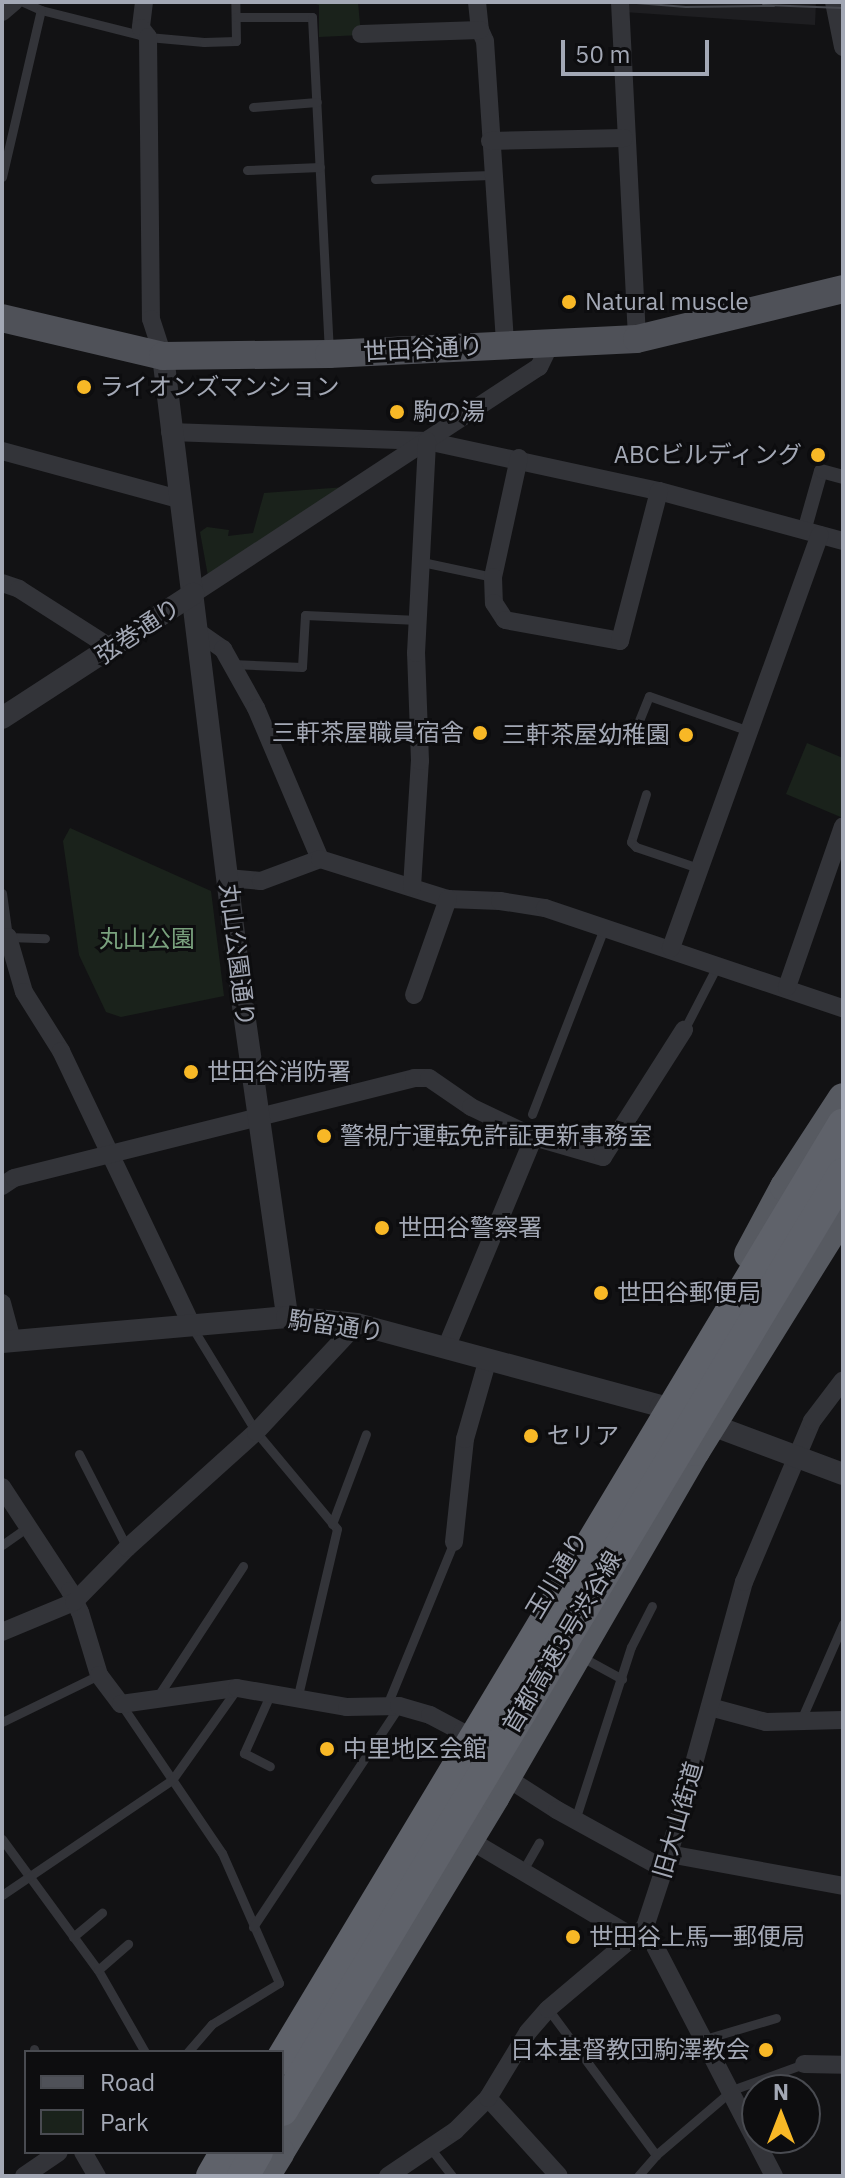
<!DOCTYPE html>
<meta charset="utf-8">
<style>
body{margin:0}
#map{position:relative;width:845px;height:2178px;overflow:hidden;background:#121214;font-family:"IBM Plex Sans","Noto Sans JP",sans-serif}
div>[style]{position:absolute}
[style*='--x']{left:calc(var(--x)*1px);top:calc(var(--y)*1px);width:calc(var(--w)*1px);rotate:calc(var(--a)*1deg)}
.built>*{inset:0;background:#1e1e21}
.green>*{inset:0;background:#1a221b}
.service>*{height:9px;margin:-4.5px;padding:0 4.5px;transform-origin:4.5px;border-radius:4.5px;background:#333439}
.pedestrian>*{height:14px;margin:-7px;padding:0 7px;transform-origin:7px;border-radius:7px;background:#333439}
.minor>*{height:18px;margin:-9px;padding:0 9px;transform-origin:9px;border-radius:9px;background:#333439}
.tertiary>*{height:22px;margin:-11px;padding:0 11px;transform-origin:11px;border-radius:11px;background:#333439}
.primary>*{height:28px;margin:-14px;padding:0 14px;transform-origin:14px;border-radius:14px;background:#4f5158}
.trunk>*{height:30px;margin:-15px;padding:0 15px;transform-origin:15px;border-radius:15px;background:#575a61}
.motorway>*{height:32px;margin:-16px;padding:0 16px;transform-origin:16px;border-radius:16px;background:#5f626a}
.tram>*{height:2px;margin:-1px;padding:0 1px;transform-origin:1px;border-radius:1px;background:#46484e}
.motorway-bridge>*{height:32px;margin:-16px;padding:0 16px;transform-origin:16px;border-radius:16px;background:#5f626a}
.dots>*{width:22px;height:22px;translate:-50% -50%;box-sizing:border-box;border:4px solid #0d0d0f;border-radius:50%}
span{translate:-50% -50%;white-space:nowrap;text-align:center;line-height:1.15;-webkit-text-stroke:6px #0d0d0f;paint-order:stroke}
.poi-label{font-size:24px;color:#a3a8b5}
.left{translate:0 -50%;text-align:left}
.right{translate:-100% -50%;text-align:right}
.street-label{font-size:24px;color:#a3a8b5}
.park-label{font-size:24px;color:#79a17d}
.frame{position:absolute;inset:0;border:4px solid #a3a8b5;pointer-events:none}
.legend{position:absolute;left:24px;top:2050px;width:260px;height:104px;box-sizing:border-box;background:#0d0d0f;border:2px solid #494b51;margin:0;padding:10px 14px;list-style:none;font-size:24px;color:#a3a8b5}
.legend li{display:flex;align-items:center;gap:16px;height:40px}
.legend b{width:40px;border:2px solid #494b51}
.north{position:absolute;left:741px;top:2074px;width:80px;height:80px;box-sizing:border-box;background:#0d0d0f;border:2px solid #494b51;border-radius:50%;rotate:0deg;font-size:22px;font-weight:700;line-height:32px;text-align:center;color:#a3a8b5}
.north::after{content:'';display:block;margin:auto;width:28px;height:36px;background:#f8b826;clip-path:polygon(50% 0,100% 100%,50% 72%,0 100%)}
.scale{position:absolute;left:561px;top:40px;width:148px;height:36px;box-sizing:border-box;border:4px solid #a3a8b5;border-top:0;padding-left:10px;font-size:24px;line-height:28px;white-space:nowrap;color:#a3a8b5;-webkit-text-stroke:6px #0d0d0f;paint-order:stroke}
</style>
<div id="map">
<div class="built">
<i style="clip-path:polygon(626px 2px,816px 2px,815px 25px,624px 12px)"></i>
</div>
<div class="green">
<i style="clip-path:polygon(309px 2px,358px 2px,361px 35px,319px 37px,319px 5px)"></i>
<i style="clip-path:polygon(346px 487px,208px 576px,200px 532px,207px 527px,229px 530px,228px 536px,253px 533px,264px 493px)"></i>
<i style="clip-path:polygon(807px 743px,843px 758px,843px 818px,786px 794px)"></i>
<i style="clip-path:polygon(70px 828px,211px 891px,224px 996px,121px 1017px,106px 1012px,79px 955px,63px 841px)"></i>
</div>
<div class="service">
<i style="--x:23;--y:2;--w:20;--a:24"></i>
<i style="--x:41;--y:10;--w:110;--a:14.2"></i>
<i style="--x:148;--y:37;--w:56;--a:5.1"></i>
<i style="--x:204;--y:42;--w:32;--a:-2"></i>
<i style="--x:236;--y:41;--w:39;--a:-91"></i>
<i style="--x:236;--y:17;--w:76;--a:0"></i>
<i style="--x:312;--y:17;--w:335;--a:87.1"></i>
<i style="--x:253;--y:107;--w:64;--a:-4.5"></i>
<i style="--x:247;--y:170;--w:73;--a:-2.4"></i>
<i style="--x:2;--y:177;--w:171;--a:-76.9"></i>
<i style="--x:375;--y:179;--w:116;--a:-2"></i>
<i style="--x:422;--y:562;--w:73;--a:11.9"></i>
<i style="--x:231;--y:664;--w:71;--a:2.4"></i>
<i style="--x:302;--y:667;--w:52;--a:-86.7"></i>
<i style="--x:305;--y:615;--w:113;--a:2.5"></i>
<i style="--x:632;--y:738;--w:45;--a:-68"></i>
<i style="--x:649;--y:696;--w:106;--a:19.3"></i>
<i style="--x:646;--y:794;--w:50;--a:107.4"></i>
<i style="--x:631;--y:842;--w:7;--a:45"></i>
<i style="--x:636;--y:847;--w:65;--a:18.7"></i>
<i style="--x:2;--y:893;--w:44;--a:82.2"></i>
<i style="--x:8;--y:937;--w:37;--a:2"></i>
<i style="--x:684;--y:1030;--w:74;--a:-62.7"></i>
<i style="--x:532;--y:1114;--w:202;--a:-68.8"></i>
<i style="--x:192;--y:1327;--w:123;--a:58.6"></i>
<i style="--x:256;--y:1432;--w:126;--a:50.1"></i>
<i style="--x:337;--y:1529;--w:176;--a:103.2"></i>
<i style="--x:79;--y:1454;--w:106;--a:62.9"></i>
<i style="--x:332;--y:1524;--w:96;--a:-69.3"></i>
<i style="--x:2;--y:1545;--w:32;--a:-35"></i>
<i style="--x:580;--y:1656;--w:48;--a:28.7"></i>
<i style="--x:270;--y:1695;--w:64;--a:114.1"></i>
<i style="--x:244;--y:1753;--w:29;--a:27"></i>
<i style="--x:156;--y:1699;--w:159;--a:-56.8"></i>
<i style="--x:121;--y:1704;--w:180;--a:55.9"></i>
<i style="--x:222;--y:1853;--w:142;--a:66.3"></i>
<i style="--x:279;--y:1983;--w:79;--a:148.5"></i>
<i style="--x:212;--y:2024;--w:37;--a:131"></i>
<i style="--x:387;--y:1705;--w:176;--a:-67.7"></i>
<i style="--x:801;--y:1720;--w:105;--a:-66.4"></i>
<i style="--x:2;--y:1722;--w:108;--a:-25.9"></i>
<i style="--x:575;--y:1820;--w:182;--a:-72.1"></i>
<i style="--x:631;--y:1647;--w:46;--a:-62.9"></i>
<i style="--x:2;--y:1839;--w:162;--a:53.8"></i>
<i style="--x:98;--y:1970;--w:95;--a:60.2"></i>
<i style="--x:522;--y:1872;--w:34;--a:-60"></i>
<i style="--x:2;--y:1895;--w:205;--a:-34.1"></i>
<i style="--x:172;--y:1780;--w:110;--a:-54.6"></i>
<i style="--x:253;--y:1927;--w:265;--a:-56.5"></i>
<i style="--x:73;--y:1937;--w:38;--a:-40"></i>
<i style="--x:98;--y:1970;--w:40;--a:-41"></i>
<i style="--x:548;--y:2009;--w:182;--a:53.5"></i>
<i style="--x:705;--y:2039;--w:74;--a:-16.5"></i>
<i style="--x:34;--y:2049;--w:3;--a:72"></i>
<i style="--x:431;--y:2149;--w:34;--a:52"></i>
<i style="--x:638;--y:2176;--w:28;--a:-49"></i>
<i style="--x:656;--y:2155;--w:100;--a:-40.5"></i>
<i style="--x:732;--y:2090;--w:77;--a:-19.9"></i>
</div>
<div class="pedestrian">
<i style="--x:804;--y:531;--w:62;--a:-74.2"></i>
<i style="--x:821;--y:471;--w:23;--a:15"></i>
</div>
<div class="minor">
<i style="--x:144;--y:2;--w:26;--a:97"></i>
<i style="--x:141;--y:28;--w:11;--a:52"></i>
<i style="--x:148;--y:37;--w:282;--a:89.4"></i>
<i style="--x:151;--y:319;--w:39;--a:72"></i>
<i style="--x:477;--y:2;--w:28;--a:84"></i>
<i style="--x:480;--y:30;--w:12;--a:66"></i>
<i style="--x:485;--y:41;--w:306;--a:86.2"></i>
<i style="--x:620;--y:2;--w:337;--a:87.1"></i>
<i style="--x:834;--y:2;--w:46;--a:78.7"></i>
<i style="--x:2;--y:12;--w:16;--a:-40"></i>
<i style="--x:361;--y:34;--w:119;--a:-1.9"></i>
<i style="--x:490;--y:141;--w:134;--a:-1.3"></i>
<i style="--x:170;--y:432;--w:257;--a:2"></i>
<i style="--x:427;--y:441;--w:237;--a:12.2"></i>
<i style="--x:659;--y:491;--w:191;--a:15.2"></i>
<i style="--x:2;--y:451;--w:183;--a:15.2"></i>
<i style="--x:519;--y:458;--w:122;--a:102.3"></i>
<i style="--x:493;--y:577;--w:26;--a:88"></i>
<i style="--x:494;--y:603;--w:20;--a:57"></i>
<i style="--x:505;--y:620;--w:117;--a:10.3"></i>
<i style="--x:620;--y:641;--w:155;--a:-75.4"></i>
<i style="--x:2;--y:583;--w:18;--a:19"></i>
<i style="--x:19;--y:589;--w:112;--a:32.6"></i>
<i style="--x:193;--y:594;--w:414;--a:-33.3"></i>
<i style="--x:539;--y:367;--w:25;--a:-64"></i>
<i style="--x:197;--y:631;--w:32;--a:35"></i>
<i style="--x:223;--y:649;--w:68;--a:60.8"></i>
<i style="--x:256;--y:708;--w:164;--a:67"></i>
<i style="--x:227;--y:878;--w:34;--a:5"></i>
<i style="--x:261;--y:881;--w:63;--a:-20.4"></i>
<i style="--x:320;--y:859;--w:134;--a:17.4"></i>
<i style="--x:448;--y:899;--w:52;--a:2.2"></i>
<i style="--x:500;--y:901;--w:46;--a:8.8"></i>
<i style="--x:545;--y:908;--w:314;--a:18.6"></i>
<i style="--x:412;--y:887;--w:126;--a:-86.4"></i>
<i style="--x:420;--y:761;--w:108;--a:-92.1"></i>
<i style="--x:416;--y:653;--w:212;--a:-87"></i>
<i style="--x:2;--y:938;--w:6;--a:-9"></i>
<i style="--x:8;--y:937;--w:57;--a:73.8"></i>
<i style="--x:24;--y:992;--w:70;--a:57.9"></i>
<i style="--x:61;--y:1051;--w:305;--a:64.5"></i>
<i style="--x:671;--y:948;--w:439;--a:-70.2"></i>
<i style="--x:787;--y:987;--w:170;--a:-70.8"></i>
<i style="--x:414;--y:995;--w:102;--a:-70.5"></i>
<i style="--x:2;--y:1186;--w:14;--a:-34"></i>
<i style="--x:14;--y:1178;--w:412;--a:-14"></i>
<i style="--x:414;--y:1078;--w:15;--a:0"></i>
<i style="--x:429;--y:1078;--w:51;--a:34.6"></i>
<i style="--x:471;--y:1107;--w:70;--a:25.5"></i>
<i style="--x:534;--y:1137;--w:72;--a:16.2"></i>
<i style="--x:603;--y:1157;--w:151;--a:-57.5"></i>
<i style="--x:2;--y:1303;--w:39;--a:75"></i>
<i style="--x:446;--y:1348;--w:229;--a:-67.4"></i>
<i style="--x:2;--y:1487;--w:124;--a:56.8"></i>
<i style="--x:70;--y:1591;--w:23;--a:65"></i>
<i style="--x:80;--y:1612;--w:66;--a:73.2"></i>
<i style="--x:99;--y:1675;--w:36;--a:53"></i>
<i style="--x:121;--y:1704;--w:117;--a:-7.9"></i>
<i style="--x:237;--y:1688;--w:112;--a:9.8"></i>
<i style="--x:347;--y:1707;--w:52;--a:-1.1"></i>
<i style="--x:399;--y:1706;--w:32;--a:16"></i>
<i style="--x:430;--y:1715;--w:36;--a:28"></i>
<i style="--x:462;--y:1732;--w:21;--a:47"></i>
<i style="--x:454;--y:1542;--w:104;--a:-83.9"></i>
<i style="--x:465;--y:1439;--w:83;--a:-74"></i>
<i style="--x:2;--y:1632;--w:78;--a:-22.6"></i>
<i style="--x:74;--y:1602;--w:76;--a:-45.5"></i>
<i style="--x:127;--y:1548;--w:173;--a:-42"></i>
<i style="--x:256;--y:1432;--w:148;--a:-46.9"></i>
<i style="--x:710;--y:1707;--w:58;--a:15"></i>
<i style="--x:766;--y:1722;--w:77;--a:-1.5"></i>
<i style="--x:498;--y:1772;--w:70;--a:32.8"></i>
<i style="--x:557;--y:1810;--w:122;--a:28.9"></i>
<i style="--x:468;--y:1839;--w:192;--a:30.7"></i>
<i style="--x:669;--y:1854;--w:177;--a:10.4"></i>
<i style="--x:645;--y:1927;--w:280;--a:62.6"></i>
<i style="--x:804;--y:2064;--w:39;--a:1"></i>
<i style="--x:488;--y:2098;--w:105;--a:47.7"></i>
<i style="--x:83;--y:2152;--w:28;--a:60"></i>
<i style="--x:24;--y:2176;--w:42;--a:-34.4"></i>
<i style="--x:388;--y:2176;--w:81;--a:-33.9"></i>
<i style="--x:455;--y:2131;--w:47;--a:-45"></i>
<i style="--x:488;--y:2098;--w:77;--a:-58.8"></i>
<i style="--x:528;--y:2032;--w:30;--a:-49"></i>
<i style="--x:548;--y:2009;--w:127;--a:-40.2"></i>
<i style="--x:645;--y:1927;--w:77;--a:-71.8"></i>
<i style="--x:669;--y:1854;--w:282;--a:-74.6"></i>
<i style="--x:744;--y:1582;--w:175;--a:-67.1"></i>
<i style="--x:812;--y:1421;--w:51;--a:-52.9"></i>
</div>
<div class="tertiary">
<i style="--x:163;--y:356;--w:648;--a:83"></i>
<i style="--x:242;--y:999;--w:321;--a:81.9"></i>
<i style="--x:2;--y:718;--w:228;--a:-33"></i>
<i style="--x:2;--y:1342;--w:286;--a:-5"></i>
<i style="--x:287;--y:1317;--w:70;--a:5.7"></i>
<i style="--x:357;--y:1324;--w:315;--a:15.1"></i>
<i style="--x:661;--y:1406;--w:194;--a:20.5"></i>
</div>
<div class="primary">
<i style="--x:2;--y:318;--w:165;--a:13.3"></i>
<i style="--x:163;--y:356;--w:166;--a:-0.7"></i>
<i style="--x:329;--y:354;--w:308;--a:-2.8"></i>
<i style="--x:637;--y:339;--w:212;--a:-13.6"></i>
</div>
<div class="trunk">
<i style="--x:749;--y:1254;--w:76;--a:-61.8"></i>
<i style="--x:785;--y:1187;--w:106;--a:-56.9"></i>
<i style="--x:282;--y:2148;--w:411;--a:-58.8"></i>
<i style="--x:495;--y:1796;--w:399;--a:-59.9"></i>
<i style="--x:695;--y:1451;--w:280;--a:-58.1"></i>
<i style="--x:265;--y:2176;--w:28;--a:-58"></i>
</div>
<div class="motorway">
<i style="--x:212;--y:2176;--w:28;--a:-60"></i>
<i style="--x:243;--y:2176;--w:28;--a:-60"></i>
</div>
<div class="tram">
<i style="--x:624;--y:2;--w:62;--a:4.6"></i>
<i style="--x:686;--y:7;--w:88;--a:-0.7"></i>
<i style="--x:763;--y:5;--w:80;--a:2.1"></i>
</div>
<div class="motorway-bridge">
<i style="--x:282;--y:2059;--w:1090;--a:-59.01"></i>
<i style="--x:282;--y:2110;--w:1091;--a:-59.06"></i>
</div>
<div class="dots">
<i style="left:569px;top:302px;background:#f8b826"></i>
<i style="left:84px;top:387px;background:#f8b826"></i>
<i style="left:397px;top:412px;background:#f8b826"></i>
<i style="left:818px;top:455px;background:#f8b826"></i>
<i style="left:480px;top:733px;background:#f8b826"></i>
<i style="left:686px;top:735px;background:#f8b826"></i>
<i style="left:191px;top:1072px;background:#f8b826"></i>
<i style="left:324px;top:1136px;background:#f8b826"></i>
<i style="left:382px;top:1228px;background:#f8b826"></i>
<i style="left:601px;top:1293px;background:#f8b826"></i>
<i style="left:531px;top:1436px;background:#f8b826"></i>
<i style="left:327px;top:1749px;background:#f8b826"></i>
<i style="left:573px;top:1937px;background:#f8b826"></i>
<i style="left:766px;top:2050px;background:#f8b826"></i>
</div>
<div class="poi-label">
<span class="left" style="left:585px;top:302px">Natural muscle</span>
<span class="left" style="left:100px;top:387px">ライオンズマンション</span>
<span class="left" style="left:413px;top:412px">駒の湯</span>
<span class="right" style="left:802px;top:455px">ABCビルディング</span>
<span class="right" style="left:464px;top:733px">三軒茶屋職員宿舎</span>
<span class="right" style="left:670px;top:735px">三軒茶屋幼稚園</span>
<span class="left" style="left:207px;top:1072px">世田谷消防署</span>
<span class="left" style="left:340px;top:1136px">警視庁運転免許証更新事務室</span>
<span class="left" style="left:398px;top:1228px">世田谷警察署</span>
<span class="left" style="left:617px;top:1293px">世田谷郵便局</span>
<span class="left" style="left:547px;top:1436px">セリア</span>
<span class="left" style="left:343px;top:1749px">中里地区会館</span>
<span class="left" style="left:589px;top:1937px">世田谷上馬一郵便局</span>
<span class="right" style="left:750px;top:2050px">日本基督教団駒澤教会</span>
</div>
<div class="street-label">
<span style="left:423px;top:349px;rotate:-3deg">世田谷通り</span>
<span style="left:138px;top:631px;rotate:-34deg">弦巻通り</span>
<span style="left:237px;top:955px;rotate:83deg">丸山公園通り</span>
<span style="left:336px;top:1326px;rotate:8deg">駒留通り</span>
<span style="left:557px;top:1575px;rotate:-59deg">玉川通り</span>
<span style="left:562px;top:1642px;rotate:-59deg">首都高速3号渋谷線</span>
<span style="left:678px;top:1820px;rotate:-74deg">旧大山街道</span>
</div>
<div class="park-label">
<span style="left:147px;top:939px">丸山公園</span>
</div>
<div class="frame"></div>
<ul class="legend">
<li><b style="height:10px;background:#4f5158"></b>Road</li>
<li><b style="height:22px;background:#1a221b"></b>Park</li>
</ul>
<div class="north">N</div>
<div class="scale">50 m</div>
</div>
